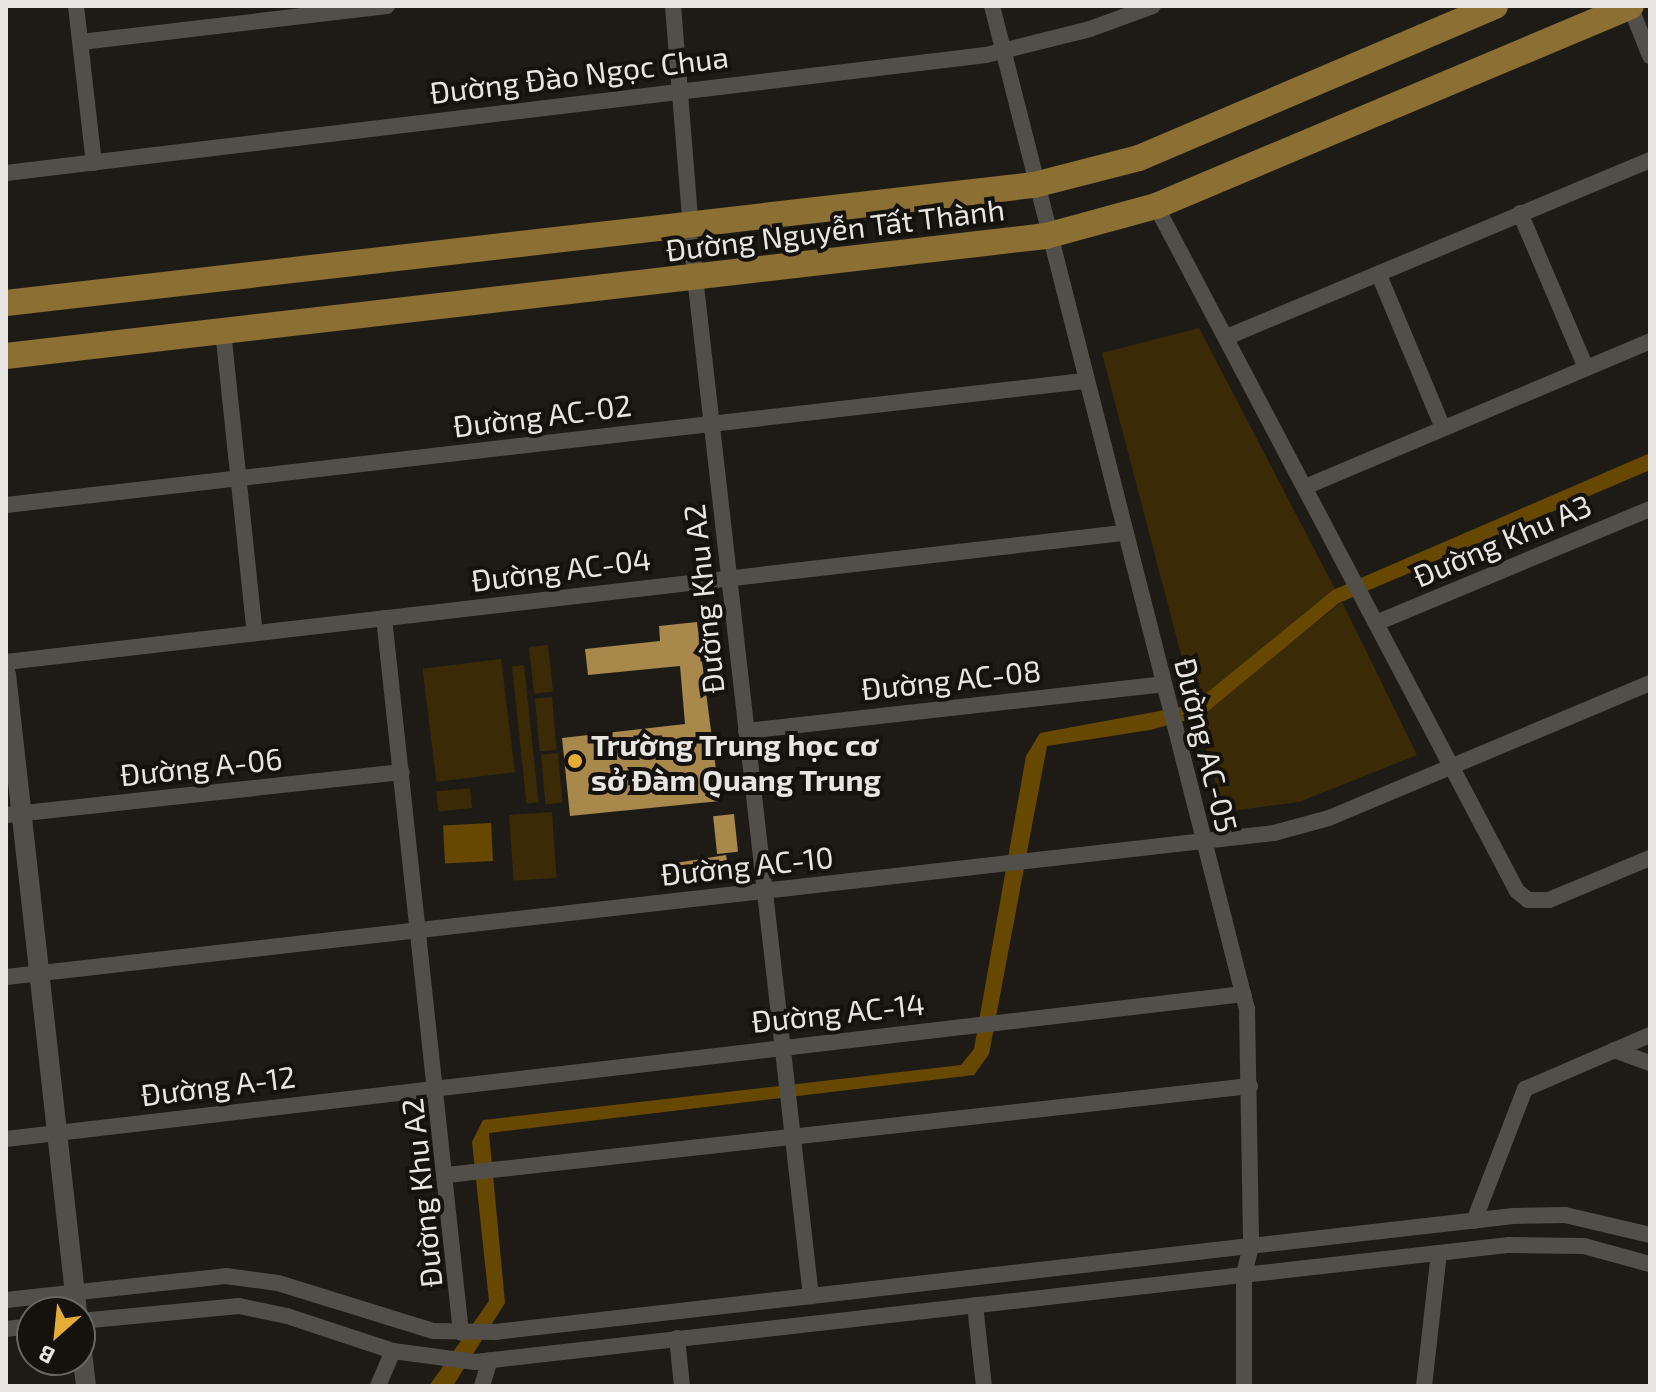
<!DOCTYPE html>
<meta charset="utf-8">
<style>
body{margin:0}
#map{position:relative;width:1656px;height:1392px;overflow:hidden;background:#1e1b17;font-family:"Exo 2",sans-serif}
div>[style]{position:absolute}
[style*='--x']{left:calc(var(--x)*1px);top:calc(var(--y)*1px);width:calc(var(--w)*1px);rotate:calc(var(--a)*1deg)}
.green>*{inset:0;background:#3b2a06;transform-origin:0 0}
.water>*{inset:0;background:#664800;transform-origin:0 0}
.building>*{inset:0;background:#a8884b;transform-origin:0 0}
.minor>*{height:16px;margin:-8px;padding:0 8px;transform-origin:8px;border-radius:8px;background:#524f4a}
.tertiary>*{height:20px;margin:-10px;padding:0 10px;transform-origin:10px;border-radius:10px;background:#524f4a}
.primary>*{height:26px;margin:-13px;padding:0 13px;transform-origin:13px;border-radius:13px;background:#8b6f33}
.dots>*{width:22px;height:22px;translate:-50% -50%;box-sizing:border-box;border:4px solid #15120e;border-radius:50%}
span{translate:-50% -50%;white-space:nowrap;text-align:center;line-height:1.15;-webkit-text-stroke:8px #15120e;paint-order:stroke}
.street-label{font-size:30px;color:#e8e6e3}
.poi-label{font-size:30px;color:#e8e6e3;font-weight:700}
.left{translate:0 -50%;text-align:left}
.frame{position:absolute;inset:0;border:8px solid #e8e6e3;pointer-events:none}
.north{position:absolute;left:16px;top:1296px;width:80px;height:80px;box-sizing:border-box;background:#15120e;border:2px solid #696763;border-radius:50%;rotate:207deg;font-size:22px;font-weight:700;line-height:32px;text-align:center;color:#e8e6e3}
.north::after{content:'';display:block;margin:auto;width:28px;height:36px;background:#e5ad35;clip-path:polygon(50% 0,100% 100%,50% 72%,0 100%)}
</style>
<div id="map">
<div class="green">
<i style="clip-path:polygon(1199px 328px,1335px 589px,1194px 704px,1102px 353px)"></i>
<i style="clip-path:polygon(1342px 602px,1417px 755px,1299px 802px,1224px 812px,1197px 717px)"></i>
<i style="left:548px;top:645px;width:47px;height:19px;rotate:84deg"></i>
<i style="left:501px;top:659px;width:114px;height:79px;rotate:83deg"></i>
<i style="left:524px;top:665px;width:138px;height:12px;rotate:84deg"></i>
<i style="left:552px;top:697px;width:53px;height:17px;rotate:85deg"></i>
<i style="left:558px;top:753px;width:50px;height:17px;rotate:85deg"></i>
<i style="left:470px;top:788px;width:20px;height:34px;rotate:84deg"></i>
<i style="left:552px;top:812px;width:66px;height:43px;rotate:86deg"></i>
</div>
<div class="water">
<i style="clip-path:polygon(1650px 453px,1650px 470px,1339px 603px,1202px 716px,1150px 730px,1047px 746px,989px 1054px,974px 1075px,489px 1133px,505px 1303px,453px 1386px,429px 1386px,489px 1301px,472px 1142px,483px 1120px,961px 1065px,974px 1049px,1026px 756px,1040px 733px,1192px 705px,1333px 590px)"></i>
<i style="left:491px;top:823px;width:38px;height:48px;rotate:87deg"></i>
</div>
<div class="building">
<i style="clip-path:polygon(697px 622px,720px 801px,570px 816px,562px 738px,685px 724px,680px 666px,588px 675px,585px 649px,660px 641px,659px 626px)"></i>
<i style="left:734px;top:814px;width:38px;height:21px;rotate:84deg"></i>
<i style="left:726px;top:855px;width:13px;height:56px;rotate:81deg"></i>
</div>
<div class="minor">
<i style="--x:76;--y:6;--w:158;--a:83.5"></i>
<i style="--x:673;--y:6;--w:272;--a:85.4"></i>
<i style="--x:695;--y:277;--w:1026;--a:83.51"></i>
<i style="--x:992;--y:6;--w:1035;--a:75.74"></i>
<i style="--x:1247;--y:1009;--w:237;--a:89"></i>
<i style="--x:1251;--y:1246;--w:30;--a:104"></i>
<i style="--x:1244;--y:1275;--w:111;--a:90"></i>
<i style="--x:1630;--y:6;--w:54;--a:68.2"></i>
<i style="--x:81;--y:42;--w:308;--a:-6.7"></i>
<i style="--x:6;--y:173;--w:987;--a:-6.87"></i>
<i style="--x:986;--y:55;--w:107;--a:-14"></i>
<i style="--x:1090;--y:29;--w:67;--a:-20.1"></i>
<i style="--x:1156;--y:206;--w:774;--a:62.21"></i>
<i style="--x:1517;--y:891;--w:14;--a:39"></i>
<i style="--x:1528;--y:900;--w:21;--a:0"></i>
<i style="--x:1549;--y:900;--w:109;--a:-22.6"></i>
<i style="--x:1520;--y:213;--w:168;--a:66.9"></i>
<i style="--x:1379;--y:275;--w:166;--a:67.3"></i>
<i style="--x:223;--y:331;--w:304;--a:84"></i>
<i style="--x:1227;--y:337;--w:459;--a:-22.7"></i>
<i style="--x:1305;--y:487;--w:375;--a:-22.9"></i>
<i style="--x:6;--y:505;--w:1085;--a:-6.56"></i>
<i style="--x:384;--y:618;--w:719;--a:83.85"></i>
<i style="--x:1376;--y:623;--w:297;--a:-22.6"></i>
<i style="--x:6;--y:662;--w:1124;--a:-6.59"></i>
<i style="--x:746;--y:731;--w:420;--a:-6.4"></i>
<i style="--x:6;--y:815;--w:398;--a:-6.2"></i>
<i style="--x:6;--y:977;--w:1276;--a:-6.48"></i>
<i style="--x:1274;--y:833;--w:57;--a:-15.3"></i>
<i style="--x:1329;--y:818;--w:348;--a:-22.8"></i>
<i style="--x:1614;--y:1050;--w:38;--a:20"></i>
<i style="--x:6;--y:1139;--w:1246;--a:-6.68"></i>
<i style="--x:447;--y:1175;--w:808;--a:-6.32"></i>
<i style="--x:1474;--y:1221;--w:142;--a:-68.9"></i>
<i style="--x:1525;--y:1089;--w:136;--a:-23.4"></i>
<i style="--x:6;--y:1300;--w:221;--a:-6.2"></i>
<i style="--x:226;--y:1276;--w:52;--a:7.7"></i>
<i style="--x:278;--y:1283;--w:162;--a:17.2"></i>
<i style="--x:433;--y:1331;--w:62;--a:0.9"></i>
<i style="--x:495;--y:1332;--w:1025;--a:-6.5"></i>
<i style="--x:1513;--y:1216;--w:52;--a:-1.1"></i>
<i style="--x:1565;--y:1215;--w:87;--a:13.2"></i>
<i style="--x:975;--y:1305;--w:81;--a:83.7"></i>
<i style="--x:80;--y:1321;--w:160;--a:-5.4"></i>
<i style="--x:239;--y:1306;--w:49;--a:11.8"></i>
<i style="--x:287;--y:1316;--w:112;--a:18.3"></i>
<i style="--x:393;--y:1351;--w:83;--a:7.6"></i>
<i style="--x:475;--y:1362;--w:1041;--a:-6.46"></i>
<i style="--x:1509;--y:1245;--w:75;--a:0.8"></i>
<i style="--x:1584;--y:1246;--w:68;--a:15.3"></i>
<i style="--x:6;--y:1329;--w:26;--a:-7"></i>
<i style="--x:677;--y:1338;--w:48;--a:84.1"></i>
<i style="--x:378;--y:1386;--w:38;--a:-67"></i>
<i style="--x:482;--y:1386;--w:27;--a:-73"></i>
<i style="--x:1424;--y:1386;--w:134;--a:-83.6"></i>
</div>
<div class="tertiary">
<i style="--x:6;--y:674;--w:642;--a:83.65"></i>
<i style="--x:80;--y:1335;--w:51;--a:83.3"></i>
</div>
<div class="primary">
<i style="--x:6;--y:303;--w:1035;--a:-6.55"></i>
<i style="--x:1034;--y:185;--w:108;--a:-14.4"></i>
<i style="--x:1139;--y:158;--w:387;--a:-23.1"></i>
<i style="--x:6;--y:356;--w:1047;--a:-6.58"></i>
<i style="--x:1046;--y:236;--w:114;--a:-15.3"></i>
<i style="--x:1156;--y:206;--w:515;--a:-22.83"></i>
</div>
<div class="dots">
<i style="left:575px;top:761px;background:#e5ad35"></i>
</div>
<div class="street-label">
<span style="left:579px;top:74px;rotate:-7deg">Đường Đào Ngọc Chua</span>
<span style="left:835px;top:229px;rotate:-7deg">Đường Nguyễn Tất Thành</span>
<span style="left:542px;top:415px;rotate:-7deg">Đường AC-02</span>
<span style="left:1502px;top:540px;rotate:-23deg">Đường Khu A3</span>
<span style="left:561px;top:569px;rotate:-7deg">Đường AC-04</span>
<span style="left:703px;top:599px;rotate:-96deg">Đường Khu A2</span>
<span style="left:951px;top:679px;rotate:-6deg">Đường AC-08</span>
<span style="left:1207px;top:745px;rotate:76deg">Đường AC-05</span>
<span style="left:201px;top:766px;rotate:-6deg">Đường A-06</span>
<span style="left:747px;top:865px;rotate:-6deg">Đường AC-10</span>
<span style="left:838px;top:1012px;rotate:-6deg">Đường AC-14</span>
<span style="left:218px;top:1085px;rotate:-7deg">Đường A-12</span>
<span style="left:421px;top:1193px;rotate:-96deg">Đường Khu A2</span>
</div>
<div class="poi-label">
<span class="left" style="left:591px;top:761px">Trường Trung học cơ<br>sở Đàm Quang Trung</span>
</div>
<div class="frame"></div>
<div class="north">B</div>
</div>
